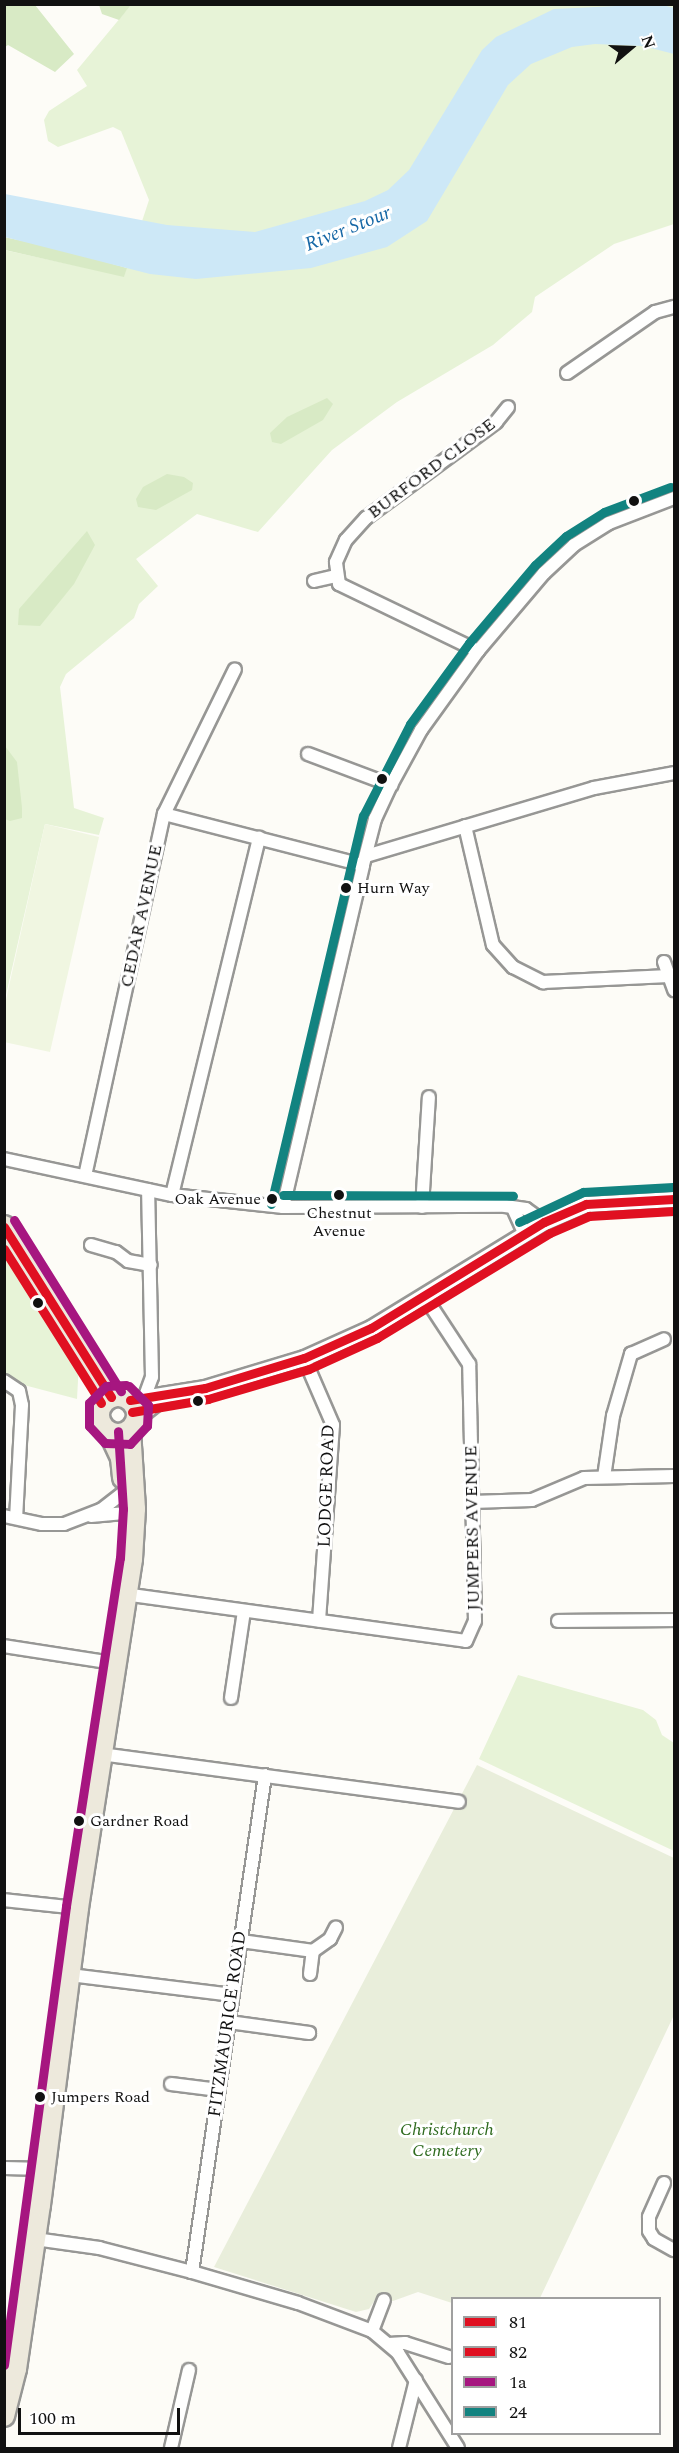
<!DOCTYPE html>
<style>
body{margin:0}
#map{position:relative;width:679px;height:2453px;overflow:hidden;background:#fdfcf7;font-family:Spectral,serif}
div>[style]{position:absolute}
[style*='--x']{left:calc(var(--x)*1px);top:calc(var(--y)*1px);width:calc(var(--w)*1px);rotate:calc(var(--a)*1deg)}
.green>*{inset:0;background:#e7f3d7}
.forest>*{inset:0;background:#d8eac5}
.cemetery>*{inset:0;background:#e9eedb}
.pitch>*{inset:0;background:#f0f6e1}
.water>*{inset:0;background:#cde8f7}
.roads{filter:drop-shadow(2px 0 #979795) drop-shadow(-2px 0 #979795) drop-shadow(0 2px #979795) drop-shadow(0 -2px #979795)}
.minor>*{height:12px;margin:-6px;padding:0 6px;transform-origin:6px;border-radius:6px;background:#fffffe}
.tertiary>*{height:15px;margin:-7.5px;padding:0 7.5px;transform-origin:7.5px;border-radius:7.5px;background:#fffffe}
.primary>*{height:20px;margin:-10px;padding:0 10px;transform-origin:10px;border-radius:10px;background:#ede9dc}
.primary>.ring{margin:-10px;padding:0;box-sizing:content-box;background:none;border:20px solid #ede9dc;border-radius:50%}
.bus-1>*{height:9px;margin:-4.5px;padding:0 4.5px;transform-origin:4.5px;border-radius:4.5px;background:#e01021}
.bus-2>*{height:9px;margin:-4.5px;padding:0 4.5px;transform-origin:4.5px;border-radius:4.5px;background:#e01021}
.bus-3>*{height:9px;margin:-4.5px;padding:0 4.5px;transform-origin:4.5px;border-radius:4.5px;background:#a61680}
.bus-4>*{height:9px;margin:-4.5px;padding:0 4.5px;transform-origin:4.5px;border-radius:4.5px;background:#128380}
.dots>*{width:16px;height:16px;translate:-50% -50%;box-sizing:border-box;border:3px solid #fff;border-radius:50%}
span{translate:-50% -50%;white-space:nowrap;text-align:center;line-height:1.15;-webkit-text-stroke:6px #fff;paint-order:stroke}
.bus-label{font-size:16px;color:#111}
.left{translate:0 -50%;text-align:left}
.right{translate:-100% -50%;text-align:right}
.street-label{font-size:18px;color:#111}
.park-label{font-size:18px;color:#2f6b1f;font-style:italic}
.water-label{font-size:20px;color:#1768a6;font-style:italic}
.frame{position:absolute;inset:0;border:6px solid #111;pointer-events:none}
.legend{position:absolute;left:451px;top:2297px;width:210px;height:138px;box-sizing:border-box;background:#fff;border:2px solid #a0a0a0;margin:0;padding:8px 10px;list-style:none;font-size:18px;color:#111}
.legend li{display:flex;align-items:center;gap:12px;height:30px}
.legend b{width:30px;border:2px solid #a0a0a0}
.north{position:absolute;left:601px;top:18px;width:60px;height:60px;-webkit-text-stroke:4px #fff;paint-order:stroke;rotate:71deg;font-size:16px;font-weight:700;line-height:24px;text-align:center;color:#111}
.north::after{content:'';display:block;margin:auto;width:21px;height:27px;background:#111;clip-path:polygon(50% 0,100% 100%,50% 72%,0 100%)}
.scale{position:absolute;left:18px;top:2408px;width:162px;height:27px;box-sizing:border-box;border:3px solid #111;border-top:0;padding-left:8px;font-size:18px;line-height:21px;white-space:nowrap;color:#111;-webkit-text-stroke:4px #fff;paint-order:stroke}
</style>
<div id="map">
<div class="green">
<i style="clip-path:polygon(131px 5px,674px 5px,674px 224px,614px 244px,535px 297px,532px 312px,493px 345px,397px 402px,332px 450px,258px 532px,197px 514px,136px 559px,158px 586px,139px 604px,134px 618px,66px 674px,60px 687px,74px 808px,104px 818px,99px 835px,45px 824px,6px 995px,4px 250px,124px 276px,149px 200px,121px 131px,113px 127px,58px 147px,48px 141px,44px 120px,49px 111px,87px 86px,77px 70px)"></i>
<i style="clip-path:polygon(4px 1226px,80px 1343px,77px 1399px,5px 1380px)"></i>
<i style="clip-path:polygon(518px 1675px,643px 1710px,656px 1720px,662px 1735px,674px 1743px,674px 1851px,479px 1759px)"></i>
</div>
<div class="forest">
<i style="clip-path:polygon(5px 4px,35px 5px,74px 54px,55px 72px,8px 45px,5px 47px)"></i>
<i style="clip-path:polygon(99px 5px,131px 5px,119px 20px,102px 14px)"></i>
<i style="clip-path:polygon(4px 237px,52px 247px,127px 268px,124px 277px,5px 250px)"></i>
<i style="clip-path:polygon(327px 398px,333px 404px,323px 420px,281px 444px,272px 442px,270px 433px,287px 417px)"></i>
<i style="clip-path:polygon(167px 474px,184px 477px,193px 483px,192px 490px,156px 510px,138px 507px,136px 499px,143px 487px)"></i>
<i style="clip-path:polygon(87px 531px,95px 545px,74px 584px,40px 626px,18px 625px,19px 609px)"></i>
<i style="clip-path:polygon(5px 746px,17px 762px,22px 808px,22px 818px,10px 821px,5px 819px)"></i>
</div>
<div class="cemetery">
<i style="clip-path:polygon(477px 1765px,674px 1858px,674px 2015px,540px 2298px,452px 2298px,452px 2303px,418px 2292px,393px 2301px,375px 2300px,369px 2309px,356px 2312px,214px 2267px)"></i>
</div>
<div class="pitch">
<i style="clip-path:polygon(45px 824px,99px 837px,50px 1052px,4px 1042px,5px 1004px)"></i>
</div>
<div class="water">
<i style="clip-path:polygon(659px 4px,674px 8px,674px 54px,643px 46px,595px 44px,572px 47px,531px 64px,508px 85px,427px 221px,387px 247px,311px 268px,196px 279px,150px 274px,5px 237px,5px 194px,167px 225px,255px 232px,365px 201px,388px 190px,409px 170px,482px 50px,496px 37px,554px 9px)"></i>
</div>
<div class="roads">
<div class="minor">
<i style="--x:567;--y:373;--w:107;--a:-34.7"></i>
<i style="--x:655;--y:312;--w:20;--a:-15"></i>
<i style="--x:314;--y:581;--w:23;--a:-13"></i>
<i style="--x:478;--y:651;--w:154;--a:-154.3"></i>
<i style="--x:339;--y:584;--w:22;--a:-98"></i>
<i style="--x:336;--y:562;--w:24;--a:-66"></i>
<i style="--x:346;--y:540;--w:30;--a:-48"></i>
<i style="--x:366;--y:518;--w:162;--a:-36.4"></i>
<i style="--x:496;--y:422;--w:19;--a:-51"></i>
<i style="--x:308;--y:754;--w:89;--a:20.5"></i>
<i style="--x:164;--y:814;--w:205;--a:14.4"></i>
<i style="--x:465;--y:826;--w:122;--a:76.8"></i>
<i style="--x:493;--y:945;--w:30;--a:48"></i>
<i style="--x:513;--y:967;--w:34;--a:27"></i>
<i style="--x:543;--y:982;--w:126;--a:-2.7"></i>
<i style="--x:366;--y:856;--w:238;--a:-16.6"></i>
<i style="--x:594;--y:788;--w:81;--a:-10.6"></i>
<i style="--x:664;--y:962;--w:30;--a:70"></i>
<i style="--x:4;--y:1159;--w:172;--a:12.1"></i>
<i style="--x:172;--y:1195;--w:112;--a:6.2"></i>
<i style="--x:283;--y:1207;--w:222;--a:-0.3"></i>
<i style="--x:505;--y:1206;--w:21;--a:8"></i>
<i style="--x:526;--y:1209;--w:22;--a:36"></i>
<i style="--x:85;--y:1176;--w:371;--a:-77.7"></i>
<i style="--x:164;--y:814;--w:161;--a:-63.9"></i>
<i style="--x:172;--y:1195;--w:368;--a:-76.3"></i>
<i style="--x:283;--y:1207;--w:351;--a:-76.8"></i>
<i style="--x:363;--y:865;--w:48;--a:-75.4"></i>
<i style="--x:375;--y:819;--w:38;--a:-65"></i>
<i style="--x:391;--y:785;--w:63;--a:-61.4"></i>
<i style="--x:421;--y:730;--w:97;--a:-54.2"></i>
<i style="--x:478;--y:651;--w:102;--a:-49.8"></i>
<i style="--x:544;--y:573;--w:41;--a:-43"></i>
<i style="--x:574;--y:545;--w:41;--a:-32.2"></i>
<i style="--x:609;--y:523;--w:70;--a:-21"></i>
<i style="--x:422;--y:1207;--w:110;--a:-86.4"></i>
<i style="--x:513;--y:1208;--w:27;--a:66"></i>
<i style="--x:91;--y:1245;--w:26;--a:16"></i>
<i style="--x:116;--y:1252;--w:15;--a:37"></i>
<i style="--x:128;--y:1261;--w:23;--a:10"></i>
<i style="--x:304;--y:1358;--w:73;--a:66.6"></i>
<i style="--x:333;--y:1425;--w:196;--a:94.1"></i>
<i style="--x:4;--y:1381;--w:18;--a:34"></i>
<i style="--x:19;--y:1391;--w:14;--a:78"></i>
<i style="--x:22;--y:1405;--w:113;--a:93"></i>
<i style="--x:145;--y:1396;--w:20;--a:-70"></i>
<i style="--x:152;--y:1377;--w:187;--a:-91.2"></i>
<i style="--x:604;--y:1477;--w:62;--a:-81.6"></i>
<i style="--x:613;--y:1416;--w:65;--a:-73.8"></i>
<i style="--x:631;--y:1354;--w:36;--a:-24"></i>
<i style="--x:472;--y:1502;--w:60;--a:-1.9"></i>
<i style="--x:532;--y:1500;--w:56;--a:-22.9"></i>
<i style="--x:584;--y:1478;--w:90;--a:-1.3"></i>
<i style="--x:4;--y:1516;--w:39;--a:12"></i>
<i style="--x:42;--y:1524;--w:22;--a:0"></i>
<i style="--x:64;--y:1524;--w:40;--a:-21"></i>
<i style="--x:101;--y:1510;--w:29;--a:-38"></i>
<i style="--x:91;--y:1516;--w:33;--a:-5"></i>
<i style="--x:124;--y:1513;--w:14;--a:-36"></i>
<i style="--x:124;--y:1594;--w:345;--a:7.8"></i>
<i style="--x:466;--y:1641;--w:22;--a:-66"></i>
<i style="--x:475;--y:1621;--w:257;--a:-91.3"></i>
<i style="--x:469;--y:1364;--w:80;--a:-123.3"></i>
<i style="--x:558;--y:1621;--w:116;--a:-0.5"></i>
<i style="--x:4;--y:1646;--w:110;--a:8.9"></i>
<i style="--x:231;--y:1698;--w:88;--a:-81.5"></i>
<i style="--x:101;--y:1754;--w:361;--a:7.6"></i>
<i style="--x:4;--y:1900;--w:74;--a:6.2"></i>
<i style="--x:241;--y:1941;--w:73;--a:7.9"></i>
<i style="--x:313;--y:1951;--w:21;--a:-35"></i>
<i style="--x:330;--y:1939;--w:13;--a:-63"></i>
<i style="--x:310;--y:1974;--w:23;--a:-83"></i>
<i style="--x:70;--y:1975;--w:164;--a:7"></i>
<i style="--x:229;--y:2022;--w:81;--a:7.8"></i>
<i style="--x:171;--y:2084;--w:48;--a:7.1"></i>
<i style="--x:4;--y:2168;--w:41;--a:1.4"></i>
<i style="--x:664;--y:2183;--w:37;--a:114"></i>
<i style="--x:649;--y:2217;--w:14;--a:90"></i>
<i style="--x:649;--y:2231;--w:9;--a:58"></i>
<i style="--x:654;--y:2239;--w:23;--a:29"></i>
<i style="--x:35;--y:2239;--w:65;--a:8"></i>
<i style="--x:99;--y:2248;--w:96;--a:14.5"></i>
<i style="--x:192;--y:2272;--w:110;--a:16.3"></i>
<i style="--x:298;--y:2303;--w:79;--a:20.7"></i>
<i style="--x:372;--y:2331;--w:34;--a:40"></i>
<i style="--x:398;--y:2353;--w:112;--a:57.7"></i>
<i style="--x:192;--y:2272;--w:502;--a:-81.64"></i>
<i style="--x:372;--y:2331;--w:33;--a:-69"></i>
<i style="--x:389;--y:2344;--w:16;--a:-4"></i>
<i style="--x:405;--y:2343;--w:46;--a:17.7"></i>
<i style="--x:171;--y:2448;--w:80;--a:-77"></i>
<i style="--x:399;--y:2448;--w:70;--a:-76"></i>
</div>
<div class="tertiary">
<i style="--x:130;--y:1400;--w:76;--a:-9.1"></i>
<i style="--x:205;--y:1388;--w:103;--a:-16.9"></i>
<i style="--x:304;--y:1358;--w:73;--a:-24.1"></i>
<i style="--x:371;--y:1328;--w:203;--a:-31.5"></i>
<i style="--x:544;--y:1222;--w:46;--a:-23.2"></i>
<i style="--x:586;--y:1204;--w:88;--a:-3.3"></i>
<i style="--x:137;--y:1417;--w:34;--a:-38"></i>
</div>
<div class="primary">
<i style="--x:4;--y:1226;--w:202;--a:58"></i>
<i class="ring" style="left:99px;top:1396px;width:18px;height:18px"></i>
<i style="--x:109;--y:1432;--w:29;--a:65"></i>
<i style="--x:121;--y:1458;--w:20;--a:84"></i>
<i style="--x:4;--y:2416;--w:49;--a:-75.7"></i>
<i style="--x:16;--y:2369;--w:166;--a:-81.7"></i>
<i style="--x:40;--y:2205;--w:299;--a:-82.7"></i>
<i style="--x:78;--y:1908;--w:353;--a:-81.2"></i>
<i style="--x:132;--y:1559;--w:50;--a:-86.6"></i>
<i style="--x:135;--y:1509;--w:79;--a:-93.6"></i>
</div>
</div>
<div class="bus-1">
<i style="--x:4;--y:1227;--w:201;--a:57.8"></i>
<i style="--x:130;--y:1400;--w:76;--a:-9.1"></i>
<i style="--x:205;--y:1388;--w:103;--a:-16.9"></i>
<i style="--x:304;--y:1358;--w:73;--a:-24.1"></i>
<i style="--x:371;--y:1328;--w:203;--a:-31.5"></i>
<i style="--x:544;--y:1222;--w:46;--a:-23.2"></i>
<i style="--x:586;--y:1204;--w:88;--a:-3.3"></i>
</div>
<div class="bus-2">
<i style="--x:4;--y:1249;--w:182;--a:57.8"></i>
<i style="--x:132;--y:1412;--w:77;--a:-9.7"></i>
<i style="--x:208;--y:1399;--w:105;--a:-16.5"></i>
<i style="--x:309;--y:1369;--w:75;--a:-24.5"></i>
<i style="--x:377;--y:1338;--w:202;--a:-31.3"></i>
<i style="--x:550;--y:1233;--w:43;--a:-23.6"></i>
<i style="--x:589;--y:1216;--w:85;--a:-3.4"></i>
</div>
<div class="bus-3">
<i style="--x:14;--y:1220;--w:202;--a:58"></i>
<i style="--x:126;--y:1385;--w:20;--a:177"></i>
<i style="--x:106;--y:1386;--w:24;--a:135"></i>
<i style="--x:89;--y:1403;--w:23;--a:90"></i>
<i style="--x:89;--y:1426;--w:23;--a:47"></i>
<i style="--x:105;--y:1443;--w:25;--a:2"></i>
<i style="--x:130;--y:1444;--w:25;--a:-47"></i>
<i style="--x:147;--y:1426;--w:21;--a:-87"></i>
<i style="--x:148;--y:1405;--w:27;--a:-135"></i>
<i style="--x:4;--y:2365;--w:463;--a:-82.3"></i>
<i style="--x:66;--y:1906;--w:352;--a:-81.2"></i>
<i style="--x:120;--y:1558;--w:49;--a:-86.5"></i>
<i style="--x:123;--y:1509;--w:78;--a:-93.7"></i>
</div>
<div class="bus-4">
<i style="--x:283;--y:1195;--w:230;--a:0.2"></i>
<i style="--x:271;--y:1204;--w:399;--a:-76.7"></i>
<i style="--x:363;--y:816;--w:103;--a:-62.9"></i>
<i style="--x:410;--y:724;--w:100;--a:-53.9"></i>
<i style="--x:469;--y:643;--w:102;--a:-49.8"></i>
<i style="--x:535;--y:565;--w:42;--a:-43.1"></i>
<i style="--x:566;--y:536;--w:45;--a:-32.3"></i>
<i style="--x:604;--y:512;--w:71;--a:-20.7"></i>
<i style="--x:519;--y:1222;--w:71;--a:-25.1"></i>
<i style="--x:583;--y:1192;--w:90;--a:-3.2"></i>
</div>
<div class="dots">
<i style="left:634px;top:501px;background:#111"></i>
<i style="left:382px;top:779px;background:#111"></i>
<i style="left:346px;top:888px;background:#111"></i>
<i style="left:339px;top:1195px;background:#111"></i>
<i style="left:272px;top:1199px;background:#111"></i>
<i style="left:38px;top:1303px;background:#111"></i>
<i style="left:198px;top:1401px;background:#111"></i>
<i style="left:79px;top:1821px;background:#111"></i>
<i style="left:40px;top:2097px;background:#111"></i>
</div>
<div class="bus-label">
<span class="left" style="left:357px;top:888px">Hurn Way</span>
<span class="right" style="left:261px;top:1199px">Oak Avenue</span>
<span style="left:339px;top:1222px">Chestnut<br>Avenue</span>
<span class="left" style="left:90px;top:1821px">Gardner Road</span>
<span class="left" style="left:51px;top:2097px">Jumpers Road</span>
</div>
<div class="street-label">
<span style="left:432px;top:469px;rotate:-37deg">BURFORD CLOSE</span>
<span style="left:142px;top:916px;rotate:-78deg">CEDAR AVENUE</span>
<span style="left:327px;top:1486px;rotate:-88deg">LODGE ROAD</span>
<span style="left:473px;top:1528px;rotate:-91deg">JUMPERS AVENUE</span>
<span style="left:228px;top:2024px;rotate:-82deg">FITZMAURICE ROAD</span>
</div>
<div class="park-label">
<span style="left:447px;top:2141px">Christchurch<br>Cemetery</span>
</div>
<div class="water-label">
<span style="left:348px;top:229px;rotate:-22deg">River Stour</span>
</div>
<div class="frame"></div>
<ul class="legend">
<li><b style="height:8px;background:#e01021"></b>81</li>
<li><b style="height:8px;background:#e01021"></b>82</li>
<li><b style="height:8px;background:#a61680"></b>1a</li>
<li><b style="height:8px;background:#128380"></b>24</li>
</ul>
<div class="north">N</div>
<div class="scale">100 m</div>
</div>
